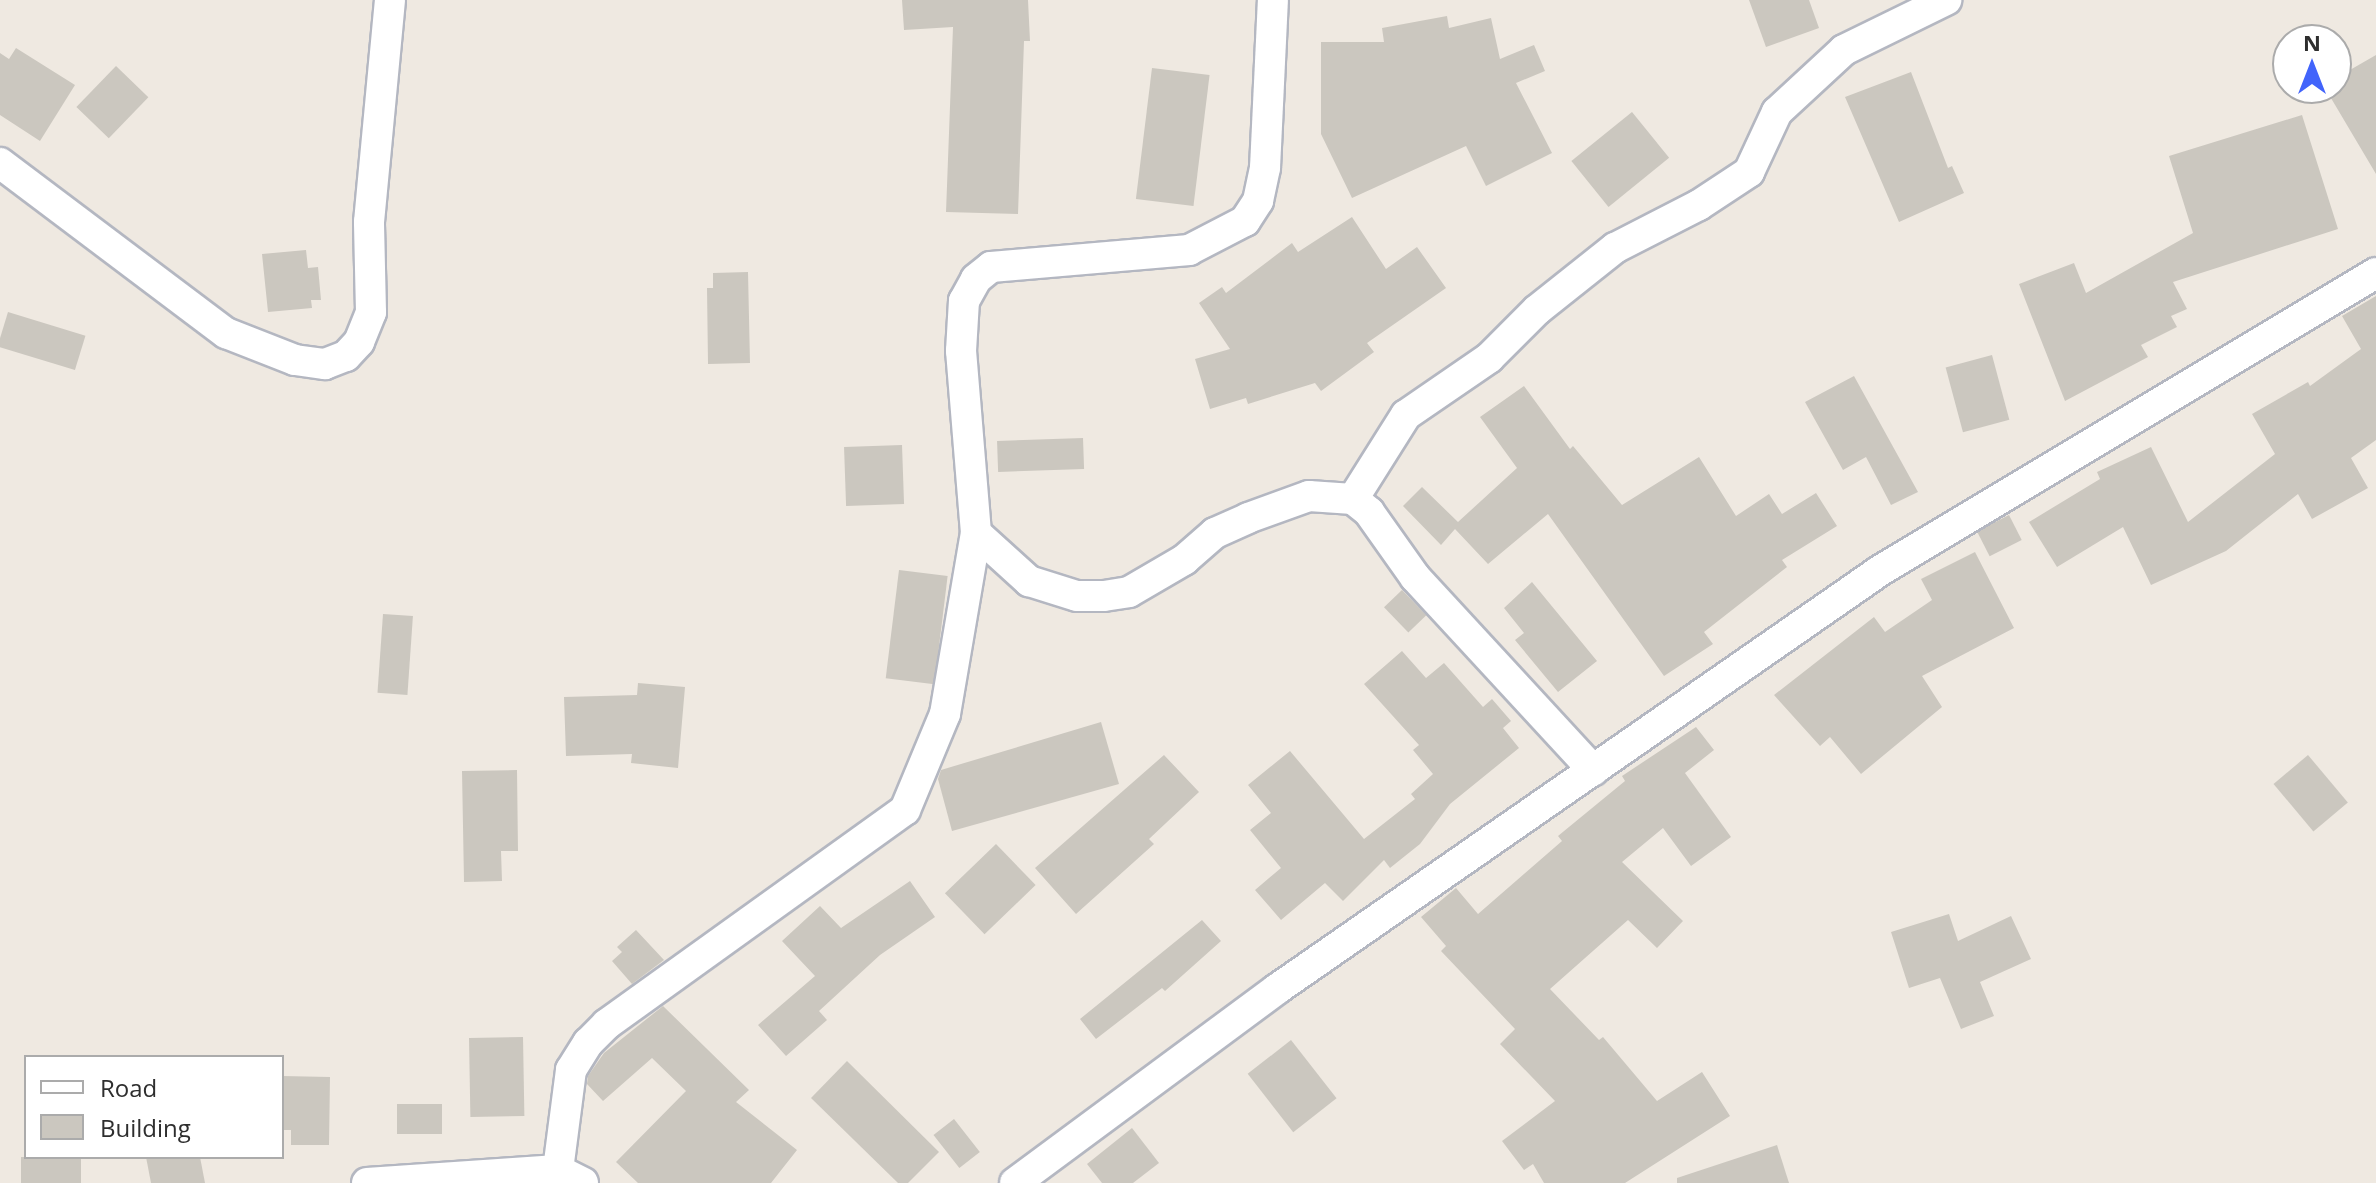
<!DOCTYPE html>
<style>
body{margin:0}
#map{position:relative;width:2376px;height:1183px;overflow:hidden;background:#efe9e1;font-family:"Open Sans",sans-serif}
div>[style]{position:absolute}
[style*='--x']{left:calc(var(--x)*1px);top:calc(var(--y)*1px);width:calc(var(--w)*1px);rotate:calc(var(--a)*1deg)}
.building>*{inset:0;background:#cbc7bf;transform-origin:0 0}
.roads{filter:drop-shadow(2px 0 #b4b7c1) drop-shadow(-2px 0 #b4b7c1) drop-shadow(0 2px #b4b7c1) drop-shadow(0 -2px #b4b7c1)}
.street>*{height:30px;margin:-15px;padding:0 15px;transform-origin:15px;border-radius:15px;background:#fff}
span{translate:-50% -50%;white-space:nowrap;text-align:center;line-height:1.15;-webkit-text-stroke:6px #fff;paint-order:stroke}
.legend{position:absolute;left:24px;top:1055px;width:260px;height:104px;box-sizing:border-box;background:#fff;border:2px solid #ababab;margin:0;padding:10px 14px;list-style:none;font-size:24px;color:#2e2e2e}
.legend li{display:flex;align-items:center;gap:16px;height:40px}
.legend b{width:40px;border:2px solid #ababab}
.north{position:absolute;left:2272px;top:24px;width:80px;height:80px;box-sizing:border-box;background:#fff;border:2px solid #ababab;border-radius:50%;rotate:0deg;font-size:22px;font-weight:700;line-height:32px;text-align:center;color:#2e2e2e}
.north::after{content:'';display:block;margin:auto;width:28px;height:36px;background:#4264fb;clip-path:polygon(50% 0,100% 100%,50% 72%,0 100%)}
</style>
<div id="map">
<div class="building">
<i style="clip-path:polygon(902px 0,1028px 0,1030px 41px,1024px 41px,1018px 214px,946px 212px,953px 27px,904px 30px)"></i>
<i style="clip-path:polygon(1749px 0,1809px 0,1819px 28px,1766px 47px)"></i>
<i style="clip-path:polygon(1447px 16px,1449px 28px,1491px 18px,1500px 59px,1534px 45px,1545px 71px,1516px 83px,1552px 153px,1486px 186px,1466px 146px,1352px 198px,1321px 134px,1321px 42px,1384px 42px,1382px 28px)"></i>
<i style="clip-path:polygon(16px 48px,75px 85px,40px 141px,0 115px,0 53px,9px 59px)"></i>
<i style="clip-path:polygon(2376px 55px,2376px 174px,2325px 88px,2336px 88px,2336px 78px)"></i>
<i style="left:116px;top:66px;width:45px;height:57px;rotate:44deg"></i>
<i style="left:1152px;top:68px;width:58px;height:132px;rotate:7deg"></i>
<i style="clip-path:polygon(1911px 72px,1948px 168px,1952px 166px,1964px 193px,1899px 222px,1845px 97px)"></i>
<i style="left:1632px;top:112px;width:59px;height:78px;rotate:51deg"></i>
<i style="clip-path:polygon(2302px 115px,2338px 229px,2173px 282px,2187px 309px,2171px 316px,2177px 327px,2141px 345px,2148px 357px,2065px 401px,2019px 284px,2074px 263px,2086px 293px,2193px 233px,2169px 156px)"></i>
<i style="clip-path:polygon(1352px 217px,1386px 269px,1417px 247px,1446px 288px,1367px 343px,1374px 352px,1321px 391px,1315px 383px,1248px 404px,1246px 398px,1210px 409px,1195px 359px,1230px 349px,1199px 303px,1222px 287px,1226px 293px,1292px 243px,1298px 252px)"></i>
<i style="clip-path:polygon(306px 250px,308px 268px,318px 267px,321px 300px,311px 300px,312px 308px,268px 312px,262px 254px)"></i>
<i style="clip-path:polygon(748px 272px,750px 363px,708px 364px,707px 288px,713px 288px,713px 273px)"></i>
<i style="clip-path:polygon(2376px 296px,2376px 440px,2351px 458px,2368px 488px,2312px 519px,2298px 494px,2226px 551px,2151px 585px,2123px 527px,2057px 567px,2029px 522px,2100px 479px,2097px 472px,2151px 447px,2188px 522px,2275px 454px,2252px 414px,2308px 382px,2310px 386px,2361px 349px,2342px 316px)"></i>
<i style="left:8px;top:312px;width:81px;height:36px;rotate:17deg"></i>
<i style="left:1992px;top:355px;width:67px;height:48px;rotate:75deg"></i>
<i style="clip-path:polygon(1854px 376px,1918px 492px,1891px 505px,1866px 457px,1843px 470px,1805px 402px)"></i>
<i style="clip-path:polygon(1524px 386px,1570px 449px,1573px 446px,1622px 505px,1699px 457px,1736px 516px,1769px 494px,1782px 514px,1816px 493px,1837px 526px,1782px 560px,1787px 567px,1704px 632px,1713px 644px,1664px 676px,1548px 514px,1488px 564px,1455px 529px,1441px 545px,1403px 506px,1422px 487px,1458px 522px,1517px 468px,1480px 417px)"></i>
<i style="left:1083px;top:438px;width:31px;height:86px;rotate:88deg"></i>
<i style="left:902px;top:445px;width:59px;height:58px;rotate:88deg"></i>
<i style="left:2009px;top:515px;width:28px;height:36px;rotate:63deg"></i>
<i style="clip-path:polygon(1975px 552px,2014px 628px,1922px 676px,1942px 707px,1861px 774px,1830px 737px,1820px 746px,1774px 695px,1874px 617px,1885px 632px,1932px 600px,1921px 579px)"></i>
<i style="left:899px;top:570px;width:49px;height:109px;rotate:7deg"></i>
<i style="clip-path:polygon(1532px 582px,1597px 661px,1558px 692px,1515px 640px,1524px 633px,1504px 608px)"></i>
<i style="left:1402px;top:590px;width:35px;height:25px;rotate:46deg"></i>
<i style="left:383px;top:614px;width:30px;height:79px;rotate:4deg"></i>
<i style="clip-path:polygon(1402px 651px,1426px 678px,1444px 663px,1483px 707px,1492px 699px,1511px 721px,1503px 728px,1519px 748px,1450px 804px,1420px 844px,1390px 868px,1384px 860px,1343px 901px,1325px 883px,1281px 920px,1255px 890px,1281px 868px,1250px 830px,1271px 813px,1248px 785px,1290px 751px,1364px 839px,1415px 799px,1411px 794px,1433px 774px,1413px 750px,1419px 745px,1364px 684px)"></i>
<i style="clip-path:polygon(638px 683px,685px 687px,678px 768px,631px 763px,632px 754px,566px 756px,564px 697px,637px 695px)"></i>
<i style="clip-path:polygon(1101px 722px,1119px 784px,952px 831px,938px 779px,941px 770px)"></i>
<i style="clip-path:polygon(1696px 727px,1714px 750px,1685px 773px,1731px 837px,1691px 866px,1663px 828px,1622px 862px,1683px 921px,1657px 948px,1628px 920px,1550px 989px,1599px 1040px,1603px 1037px,1657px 1101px,1702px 1072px,1730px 1116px,1625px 1183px,1544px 1183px,1533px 1164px,1524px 1170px,1502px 1141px,1555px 1101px,1500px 1044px,1515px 1029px,1441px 951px,1446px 946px,1421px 917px,1456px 888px,1478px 914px,1562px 841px,1558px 836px,1625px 781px,1622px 776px)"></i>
<i style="clip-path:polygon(1164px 755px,1199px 792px,1149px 839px,1154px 844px,1076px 914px,1035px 868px)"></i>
<i style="left:2308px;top:755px;width:62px;height:45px;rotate:50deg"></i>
<i style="clip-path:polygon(517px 770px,518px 851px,501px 851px,502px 881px,464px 882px,462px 771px)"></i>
<i style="left:996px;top:844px;width:57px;height:71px;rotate:46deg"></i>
<i style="clip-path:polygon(910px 881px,935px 917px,880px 955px,819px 1011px,827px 1020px,786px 1056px,758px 1025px,815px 976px,782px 941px,820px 906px,841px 928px)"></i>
<i style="clip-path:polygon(1949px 914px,1958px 941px,2011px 916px,2031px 959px,1980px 982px,1994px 1016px,1961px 1029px,1940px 978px,1909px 988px,1891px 932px)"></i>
<i style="clip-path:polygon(1202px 920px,1221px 941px,1165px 991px,1162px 988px,1096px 1039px,1080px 1019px)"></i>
<i style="clip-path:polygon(636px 930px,664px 960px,632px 984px,612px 961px,622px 952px,617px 947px)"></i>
<i style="clip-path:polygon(663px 1006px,749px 1090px,736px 1102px,797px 1150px,771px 1183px,638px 1183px,616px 1162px,686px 1091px,652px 1058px,603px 1101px,587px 1084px,588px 1076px,604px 1053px)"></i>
<i style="left:523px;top:1037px;width:79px;height:54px;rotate:89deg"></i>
<i style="left:1291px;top:1040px;width:74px;height:55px;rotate:52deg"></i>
<i style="clip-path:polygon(847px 1061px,939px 1152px,908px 1183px,898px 1183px,811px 1098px)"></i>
<i style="clip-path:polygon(282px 1076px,330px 1077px,329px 1145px,291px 1145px,291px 1130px,282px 1130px)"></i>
<i style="left:397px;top:1104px;width:45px;height:30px"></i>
<i style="left:954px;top:1119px;width:42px;height:26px;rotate:52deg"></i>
<i style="clip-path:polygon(1132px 1128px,1159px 1163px,1133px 1183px,1102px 1183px,1087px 1164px)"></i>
<i style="clip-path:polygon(1777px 1145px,1789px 1183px,1677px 1183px,1677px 1178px)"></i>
<i style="left:21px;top:1157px;width:60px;height:26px"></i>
<i style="clip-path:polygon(146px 1157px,200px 1157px,205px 1183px,151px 1183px)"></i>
</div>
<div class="roads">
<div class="street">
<i style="--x:0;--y:163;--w:283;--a:37"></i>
<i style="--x:226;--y:333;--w:74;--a:21.4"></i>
<i style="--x:295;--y:360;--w:30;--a:8"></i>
<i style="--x:325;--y:364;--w:22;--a:-21"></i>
<i style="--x:346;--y:356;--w:19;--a:-47"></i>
<i style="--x:359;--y:342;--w:32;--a:-68"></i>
<i style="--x:371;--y:312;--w:90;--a:-91.3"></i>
<i style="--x:369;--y:222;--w:223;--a:-84.6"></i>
<i style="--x:1353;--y:499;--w:99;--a:-57.8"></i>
<i style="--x:1406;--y:415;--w:101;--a:-34.5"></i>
<i style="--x:1489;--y:358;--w:68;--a:-45"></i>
<i style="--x:1537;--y:310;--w:100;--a:-38.5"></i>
<i style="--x:1615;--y:248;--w:94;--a:-27.1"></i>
<i style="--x:1699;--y:205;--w:60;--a:-33.4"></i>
<i style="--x:1749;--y:172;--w:66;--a:-65"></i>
<i style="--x:1777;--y:112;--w:91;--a:-42.8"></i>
<i style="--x:1844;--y:50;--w:114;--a:-26.1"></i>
<i style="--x:976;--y:533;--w:72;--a:42.2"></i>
<i style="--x:1029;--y:581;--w:50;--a:17.4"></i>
<i style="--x:1077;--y:596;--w:27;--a:0"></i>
<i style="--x:1104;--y:596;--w:25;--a:-9"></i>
<i style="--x:1129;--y:592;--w:64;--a:-30.2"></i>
<i style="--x:1184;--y:560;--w:41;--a:-41.1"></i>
<i style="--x:1215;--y:533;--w:36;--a:-24"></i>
<i style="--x:1248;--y:518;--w:65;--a:-19.8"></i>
<i style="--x:1309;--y:496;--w:44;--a:3.9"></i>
<i style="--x:1353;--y:499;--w:21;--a:39"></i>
<i style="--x:1369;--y:512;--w:80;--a:54.7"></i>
<i style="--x:1415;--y:577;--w:263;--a:47.3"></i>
<i style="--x:558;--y:1170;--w:101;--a:-82.6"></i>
<i style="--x:571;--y:1070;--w:32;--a:-58"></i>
<i style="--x:588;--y:1043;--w:27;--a:-45"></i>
<i style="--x:607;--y:1024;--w:367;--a:-35.7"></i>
<i style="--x:905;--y:810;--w:104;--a:-67.4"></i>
<i style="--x:945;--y:714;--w:184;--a:-80.3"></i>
<i style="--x:976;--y:533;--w:183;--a:-94.7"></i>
<i style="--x:961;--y:351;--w:50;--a:-86.6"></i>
<i style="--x:964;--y:301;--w:25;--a:-61"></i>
<i style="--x:976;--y:279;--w:19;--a:-39"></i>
<i style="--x:991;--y:267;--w:199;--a:-4.9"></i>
<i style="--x:1189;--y:250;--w:63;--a:-27.4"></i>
<i style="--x:1245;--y:221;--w:24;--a:-57"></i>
<i style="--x:1258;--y:201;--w:34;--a:-78"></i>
<i style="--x:1265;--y:168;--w:168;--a:-87.3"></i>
<i style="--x:367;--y:1183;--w:191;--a:-3.9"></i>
<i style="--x:558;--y:1170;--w:28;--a:27"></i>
<i style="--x:1015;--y:1183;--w:326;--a:-36.5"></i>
<i style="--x:1277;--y:989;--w:735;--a:-34.75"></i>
<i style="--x:1881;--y:570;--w:577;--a:-30.96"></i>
</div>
</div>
<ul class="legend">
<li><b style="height:10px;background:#fff"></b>Road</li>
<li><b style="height:22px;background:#cbc7bf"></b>Building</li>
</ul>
<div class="north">N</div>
</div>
